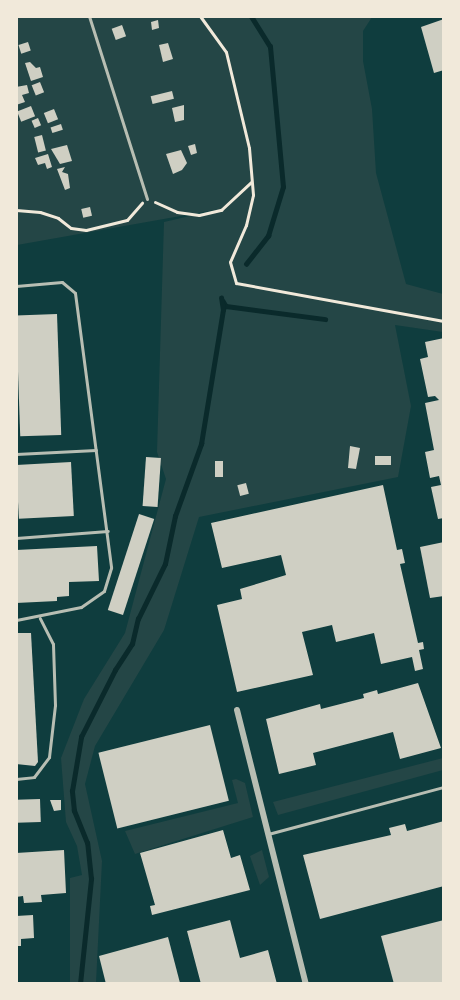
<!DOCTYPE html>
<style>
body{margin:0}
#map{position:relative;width:460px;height:1000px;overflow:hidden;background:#0f3d3e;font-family:Figtree,sans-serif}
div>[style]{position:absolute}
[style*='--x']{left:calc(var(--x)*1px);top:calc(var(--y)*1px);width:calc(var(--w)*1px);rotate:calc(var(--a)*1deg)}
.green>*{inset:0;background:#244646}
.stream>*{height:4.5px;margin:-2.25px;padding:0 2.25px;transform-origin:2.25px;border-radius:2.25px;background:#0a2a2b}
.building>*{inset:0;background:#cfcfc3;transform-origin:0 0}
.path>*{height:3px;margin:-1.5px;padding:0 1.5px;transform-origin:1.5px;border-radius:1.5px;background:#f1e9da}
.service>*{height:3px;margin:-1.5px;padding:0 1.5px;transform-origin:1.5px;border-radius:1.5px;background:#b8beb3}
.minor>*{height:6px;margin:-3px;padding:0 3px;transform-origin:3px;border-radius:3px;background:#b8beb3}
span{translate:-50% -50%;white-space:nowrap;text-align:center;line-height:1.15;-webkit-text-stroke:5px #f1e9da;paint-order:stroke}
.frame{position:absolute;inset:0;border:18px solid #f1e9da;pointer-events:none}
</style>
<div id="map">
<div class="green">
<i style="clip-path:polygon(16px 17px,372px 17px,363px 31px,363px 61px,372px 109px,376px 173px,406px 284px,443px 294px,443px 332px,395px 325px,411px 406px,398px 477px,199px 517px,164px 630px,95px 746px,85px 784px,102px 861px,96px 983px,70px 983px,70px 878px,82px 875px,77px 846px,66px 822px,61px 758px,84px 699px,125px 633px,166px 479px,157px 452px,164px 222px,220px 209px,17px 245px)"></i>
<i style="clip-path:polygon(443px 758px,443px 770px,278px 815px,273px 802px)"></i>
<i style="clip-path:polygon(236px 779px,245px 783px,253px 817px,135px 854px,125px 831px,238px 803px,232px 780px)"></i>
<i style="clip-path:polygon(262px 850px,269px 877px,260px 885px,250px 856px)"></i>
</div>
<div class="stream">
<i style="--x:246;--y:264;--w:36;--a:-52"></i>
<i style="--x:268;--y:236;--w:51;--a:-73"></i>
<i style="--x:283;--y:187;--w:141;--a:-95.3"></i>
<i style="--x:270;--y:47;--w:36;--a:-122"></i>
<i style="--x:223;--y:301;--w:6;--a:59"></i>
<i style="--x:226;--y:306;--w:100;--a:7.5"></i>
<i style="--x:80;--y:984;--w:106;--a:-84"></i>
<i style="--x:91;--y:879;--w:36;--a:-96"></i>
<i style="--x:87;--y:843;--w:35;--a:-112"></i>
<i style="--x:74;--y:811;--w:20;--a:-96"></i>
<i style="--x:72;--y:791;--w:55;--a:-80.5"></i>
<i style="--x:81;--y:737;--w:75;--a:-63.1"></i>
<i style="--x:115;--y:670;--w:31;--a:-57"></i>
<i style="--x:132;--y:644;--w:26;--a:-77"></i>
<i style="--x:138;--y:619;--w:61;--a:-63.9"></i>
<i style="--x:165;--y:564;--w:49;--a:-78.2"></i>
<i style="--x:175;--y:516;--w:77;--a:-70.1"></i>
<i style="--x:201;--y:444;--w:136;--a:-80.7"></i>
<i style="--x:223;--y:310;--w:12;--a:-99"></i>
</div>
<div class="building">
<i style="clip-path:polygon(444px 19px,444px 70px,434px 73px,421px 27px)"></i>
<i style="clip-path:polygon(158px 20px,159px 28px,152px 30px,151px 22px)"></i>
<i style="left:122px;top:25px;width:12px;height:11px;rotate:70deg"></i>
<i style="left:28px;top:42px;width:9px;height:10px;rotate:72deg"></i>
<i style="clip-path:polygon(168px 43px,173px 59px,163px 62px,159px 45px)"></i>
<i style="clip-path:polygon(30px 62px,36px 68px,40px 67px,43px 77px,31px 81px,25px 63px)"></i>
<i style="left:40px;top:82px;width:11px;height:9px;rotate:68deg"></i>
<i style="clip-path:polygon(27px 85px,29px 93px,22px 95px,25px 102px,16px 105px,16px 87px)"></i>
<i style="left:172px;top:91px;width:8px;height:22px;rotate:76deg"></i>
<i style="clip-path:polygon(184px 105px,184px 120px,175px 122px,172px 108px)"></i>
<i style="left:31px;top:106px;width:11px;height:15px;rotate:68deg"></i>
<i style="left:54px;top:109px;width:11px;height:11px;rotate:68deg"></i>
<i style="left:38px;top:118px;width:8px;height:7px;rotate:67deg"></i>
<i style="left:61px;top:124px;width:6px;height:11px;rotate:72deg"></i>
<i style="left:42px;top:135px;width:16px;height:8px;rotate:76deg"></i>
<i style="clip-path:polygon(195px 144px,197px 153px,191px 155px,188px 146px)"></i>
<i style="clip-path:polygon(67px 145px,72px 161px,60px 164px,51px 149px)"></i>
<i style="clip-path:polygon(181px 150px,187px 163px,182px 170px,173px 174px,166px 154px)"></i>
<i style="clip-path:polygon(48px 154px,52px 167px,47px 169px,45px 163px,38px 165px,35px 158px)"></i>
<i style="clip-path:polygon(65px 167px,62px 172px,68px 174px,70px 188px,65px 190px,57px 169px)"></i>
<i style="left:90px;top:207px;width:9px;height:9px;rotate:77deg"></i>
<i style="left:57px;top:314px;width:121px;height:41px;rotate:88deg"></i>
<i style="clip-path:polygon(444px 338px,444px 518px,438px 519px,431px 487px,441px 485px,439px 476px,430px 478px,425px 452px,434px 450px,425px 403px,439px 400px,435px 396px,428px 397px,420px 359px,428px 357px,425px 342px)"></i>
<i style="clip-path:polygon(350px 446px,360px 448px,356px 469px,348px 468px)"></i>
<i style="left:391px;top:456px;width:9px;height:16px;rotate:90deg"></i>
<i style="left:146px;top:457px;width:15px;height:49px;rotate:4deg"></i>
<i style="left:215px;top:461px;width:8px;height:16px"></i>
<i style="left:71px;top:462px;width:54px;height:55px;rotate:87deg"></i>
<i style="left:246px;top:483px;width:11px;height:9px;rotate:75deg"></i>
<i style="clip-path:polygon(383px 485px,397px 550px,402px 549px,405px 563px,400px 564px,418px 643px,423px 642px,424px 649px,419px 650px,423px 669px,415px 671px,412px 657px,381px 664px,374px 633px,336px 642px,332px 625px,302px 632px,313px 675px,237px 692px,217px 605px,242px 599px,240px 589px,286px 575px,281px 555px,222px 568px,211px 523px)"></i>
<i style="left:139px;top:514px;width:16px;height:101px;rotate:18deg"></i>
<i style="clip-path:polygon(444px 542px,444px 596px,430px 598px,420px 547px)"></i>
<i style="clip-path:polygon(97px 546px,99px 581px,69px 582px,69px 596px,57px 597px,57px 601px,16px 603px,16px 550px)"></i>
<i style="clip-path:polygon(16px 633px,31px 633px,38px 762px,35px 766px,16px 764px)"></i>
<i style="clip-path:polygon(418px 683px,441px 748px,400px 759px,393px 732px,313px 753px,316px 765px,279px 774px,266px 719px,320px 704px,321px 709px,364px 698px,363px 694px,377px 690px,378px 694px)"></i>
<i style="left:210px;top:725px;width:78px;height:115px;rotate:76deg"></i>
<i style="left:40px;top:799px;width:23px;height:24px;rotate:88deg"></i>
<i style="clip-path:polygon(50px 800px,61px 800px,61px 810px,54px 811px)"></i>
<i style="clip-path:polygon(444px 821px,444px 886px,320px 919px,303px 855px,391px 835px,389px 828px,405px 824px,407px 831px)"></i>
<i style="clip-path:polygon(223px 830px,231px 858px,240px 855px,250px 890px,152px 915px,150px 906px,155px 905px,140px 853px)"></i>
<i style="clip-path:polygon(64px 850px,66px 893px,41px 895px,42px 902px,24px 903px,23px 896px,16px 897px,16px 853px)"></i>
<i style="clip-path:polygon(33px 915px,34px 938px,21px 939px,21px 946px,16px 946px,16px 916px)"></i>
<i style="clip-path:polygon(230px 920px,240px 958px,268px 950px,277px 984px,201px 984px,187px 931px)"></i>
<i style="clip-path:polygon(444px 920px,444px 984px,394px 984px,381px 936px)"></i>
<i style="clip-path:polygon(168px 937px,180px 983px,106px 984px,99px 956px)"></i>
</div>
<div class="path">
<i style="--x:200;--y:16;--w:44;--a:54.2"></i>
<i style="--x:226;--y:52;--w:99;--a:76.5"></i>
<i style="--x:249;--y:148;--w:47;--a:85.1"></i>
<i style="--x:253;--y:195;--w:31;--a:103"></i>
<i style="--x:246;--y:225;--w:40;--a:113.4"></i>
<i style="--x:230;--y:262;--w:22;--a:74"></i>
<i style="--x:236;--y:283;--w:211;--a:10.4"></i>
<i style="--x:155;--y:202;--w:24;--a:24"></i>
<i style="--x:177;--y:212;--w:22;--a:8"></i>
<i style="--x:199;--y:215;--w:23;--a:-13"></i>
<i style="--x:221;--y:210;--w:41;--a:-43"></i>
<i style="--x:16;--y:210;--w:24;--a:5"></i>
<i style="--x:40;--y:212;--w:19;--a:18"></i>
<i style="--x:58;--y:218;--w:16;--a:38"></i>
<i style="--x:71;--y:228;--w:15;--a:8"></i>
<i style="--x:86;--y:230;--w:42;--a:-13.7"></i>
<i style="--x:127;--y:220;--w:23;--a:-49"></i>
</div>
<div class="service">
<i style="--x:89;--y:16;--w:192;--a:72.4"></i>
<i style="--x:16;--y:286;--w:46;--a:-5"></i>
<i style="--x:62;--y:282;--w:17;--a:40"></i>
<i style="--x:75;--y:293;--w:277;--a:82.5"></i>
<i style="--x:111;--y:568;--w:24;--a:107"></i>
<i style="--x:104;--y:591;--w:28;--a:145"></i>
<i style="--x:81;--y:607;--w:66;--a:168.7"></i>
<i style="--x:16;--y:454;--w:80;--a:-2.9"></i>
<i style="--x:16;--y:538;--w:92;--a:-4.4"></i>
<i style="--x:16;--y:779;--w:18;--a:-6"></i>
<i style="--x:34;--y:777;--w:25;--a:-53"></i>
<i style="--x:49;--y:757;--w:52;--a:-83.4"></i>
<i style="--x:55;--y:705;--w:61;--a:-91.9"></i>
<i style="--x:53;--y:644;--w:29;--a:-117"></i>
<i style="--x:268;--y:834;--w:182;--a:-15"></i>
</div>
<div class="minor">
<i style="--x:237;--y:710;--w:283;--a:75.9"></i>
</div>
<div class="frame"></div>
</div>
